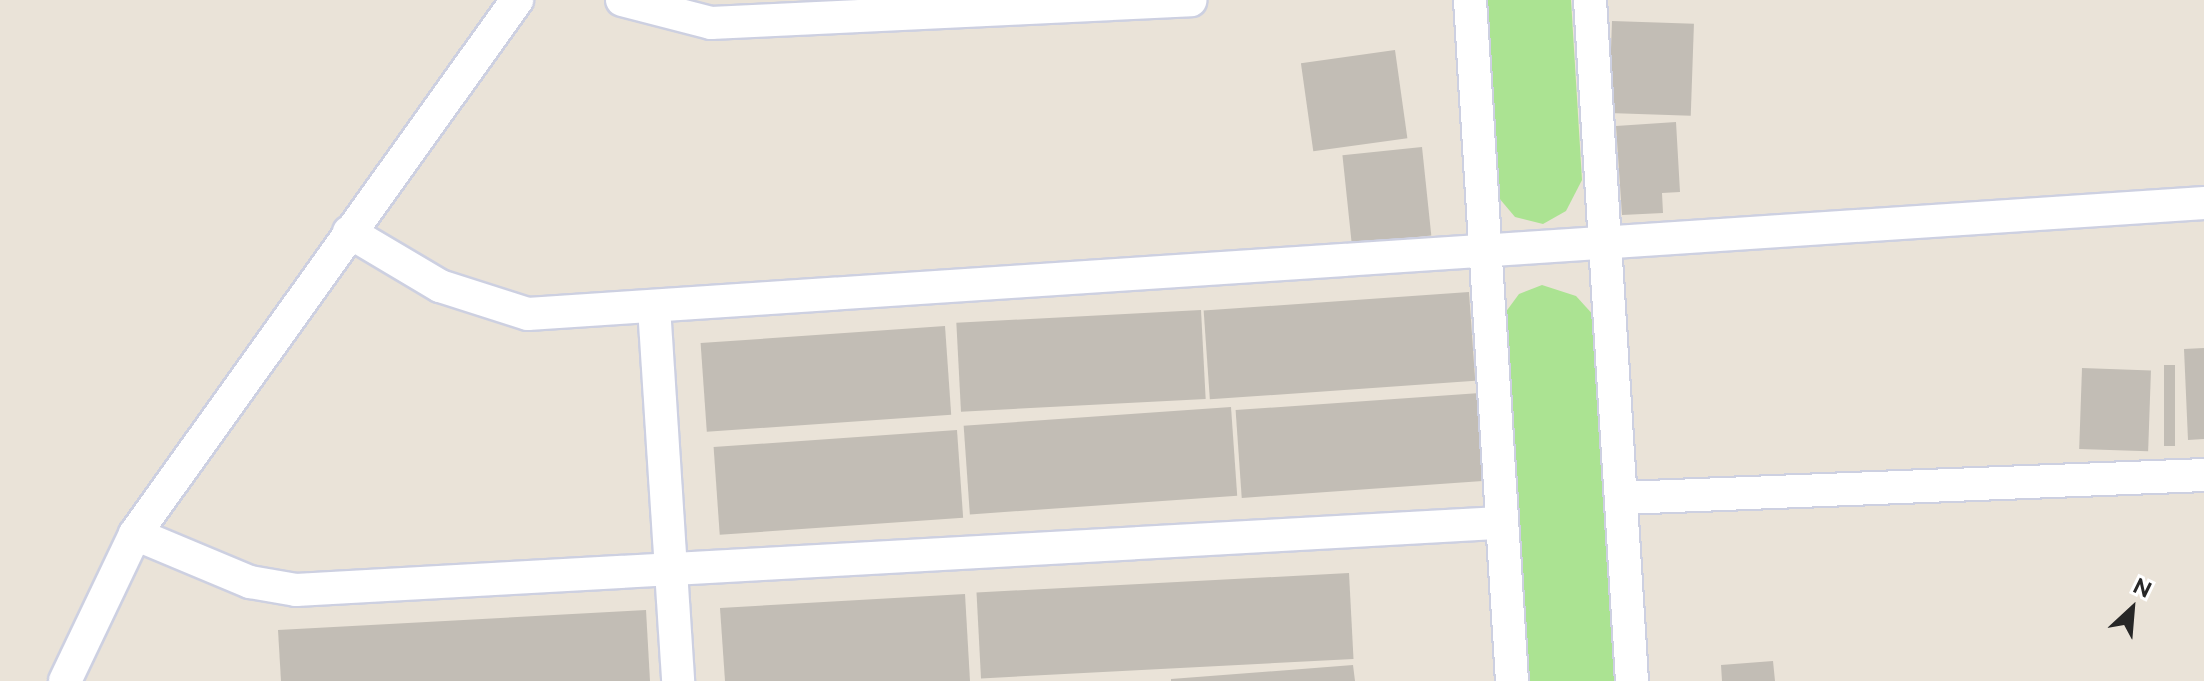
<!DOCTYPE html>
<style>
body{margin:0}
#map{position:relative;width:2204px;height:681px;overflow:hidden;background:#eae3d8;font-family:Raleway,sans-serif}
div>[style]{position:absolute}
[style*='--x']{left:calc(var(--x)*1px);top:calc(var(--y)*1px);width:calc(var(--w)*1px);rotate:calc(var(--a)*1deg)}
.green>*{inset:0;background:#abe392}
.building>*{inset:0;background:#c2bdb5;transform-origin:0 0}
.roads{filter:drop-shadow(2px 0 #cdd0e1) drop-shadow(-2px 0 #cdd0e1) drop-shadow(0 2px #cdd0e1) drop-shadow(0 -2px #cdd0e1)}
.street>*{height:32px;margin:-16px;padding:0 16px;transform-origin:16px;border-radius:16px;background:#fff}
span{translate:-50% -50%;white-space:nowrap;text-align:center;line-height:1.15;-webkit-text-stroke:6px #fff;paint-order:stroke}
.north{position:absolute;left:2092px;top:569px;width:80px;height:80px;-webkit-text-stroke:6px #fff;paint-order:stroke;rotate:26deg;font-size:22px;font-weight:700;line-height:32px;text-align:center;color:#272727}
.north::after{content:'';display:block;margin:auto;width:28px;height:36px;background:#272727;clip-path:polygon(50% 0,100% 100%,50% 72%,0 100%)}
</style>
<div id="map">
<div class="green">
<i style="clip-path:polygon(1486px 0,1571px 0,1582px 180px,1566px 211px,1543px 224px,1515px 217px,1499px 198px)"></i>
<i style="clip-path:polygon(1542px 285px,1576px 296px,1596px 318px,1618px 681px,1528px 681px,1505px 313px,1519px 294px)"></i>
</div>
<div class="building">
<i style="left:1612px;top:21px;width:82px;height:92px;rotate:2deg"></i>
<i style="left:1395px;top:50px;width:89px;height:95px;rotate:82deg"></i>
<i style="clip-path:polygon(1676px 122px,1680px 192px,1662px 193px,1663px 213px,1622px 215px,1616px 126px)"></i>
<i style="left:1422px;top:147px;width:89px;height:80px;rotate:84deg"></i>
<i style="left:1469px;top:292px;width:89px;height:266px;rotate:86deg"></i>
<i style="left:1201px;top:310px;width:89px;height:245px;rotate:87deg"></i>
<i style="left:945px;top:326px;width:89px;height:245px;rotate:86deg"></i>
<i style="clip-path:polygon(2204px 348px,2204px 439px,2188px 440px,2184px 349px)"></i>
<i style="left:2164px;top:365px;width:11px;height:81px"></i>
<i style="left:2082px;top:368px;width:69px;height:81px;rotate:2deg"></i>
<i style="left:1480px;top:393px;width:88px;height:245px;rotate:86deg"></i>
<i style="left:1231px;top:407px;width:89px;height:268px;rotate:86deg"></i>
<i style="left:957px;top:430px;width:88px;height:244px;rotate:86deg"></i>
<i style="left:1349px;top:573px;width:86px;height:373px;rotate:87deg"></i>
<i style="clip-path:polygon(965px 594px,970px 681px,725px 681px,720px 608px)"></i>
<i style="clip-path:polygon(646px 610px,650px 681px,281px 681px,278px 630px)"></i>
<i style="clip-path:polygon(1773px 661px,1775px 681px,1722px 681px,1721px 665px)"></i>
<i style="clip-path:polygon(1353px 665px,1355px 681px,1171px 681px,1171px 679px)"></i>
</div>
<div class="roads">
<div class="street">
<i style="--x:622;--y:0;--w:92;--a:14.5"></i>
<i style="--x:711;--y:23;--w:480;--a:-2.7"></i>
<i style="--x:1470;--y:0;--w:682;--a:86.47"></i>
<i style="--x:1590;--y:0;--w:682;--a:86.47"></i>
<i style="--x:349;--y:232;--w:106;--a:30.7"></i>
<i style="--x:440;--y:286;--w:92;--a:17.7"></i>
<i style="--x:528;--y:314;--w:1680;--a:-3.79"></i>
<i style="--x:654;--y:307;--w:375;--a:86.3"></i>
<i style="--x:1622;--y:498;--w:582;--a:-2.26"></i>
<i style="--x:135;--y:534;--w:125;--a:22.7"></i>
<i style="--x:250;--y:582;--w:47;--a:9.9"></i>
<i style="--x:296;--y:590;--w:1206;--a:-3.19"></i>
<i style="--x:65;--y:681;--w:163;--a:-64.5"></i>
<i style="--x:135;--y:534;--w:657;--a:-54.42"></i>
</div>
</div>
<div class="north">N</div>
</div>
